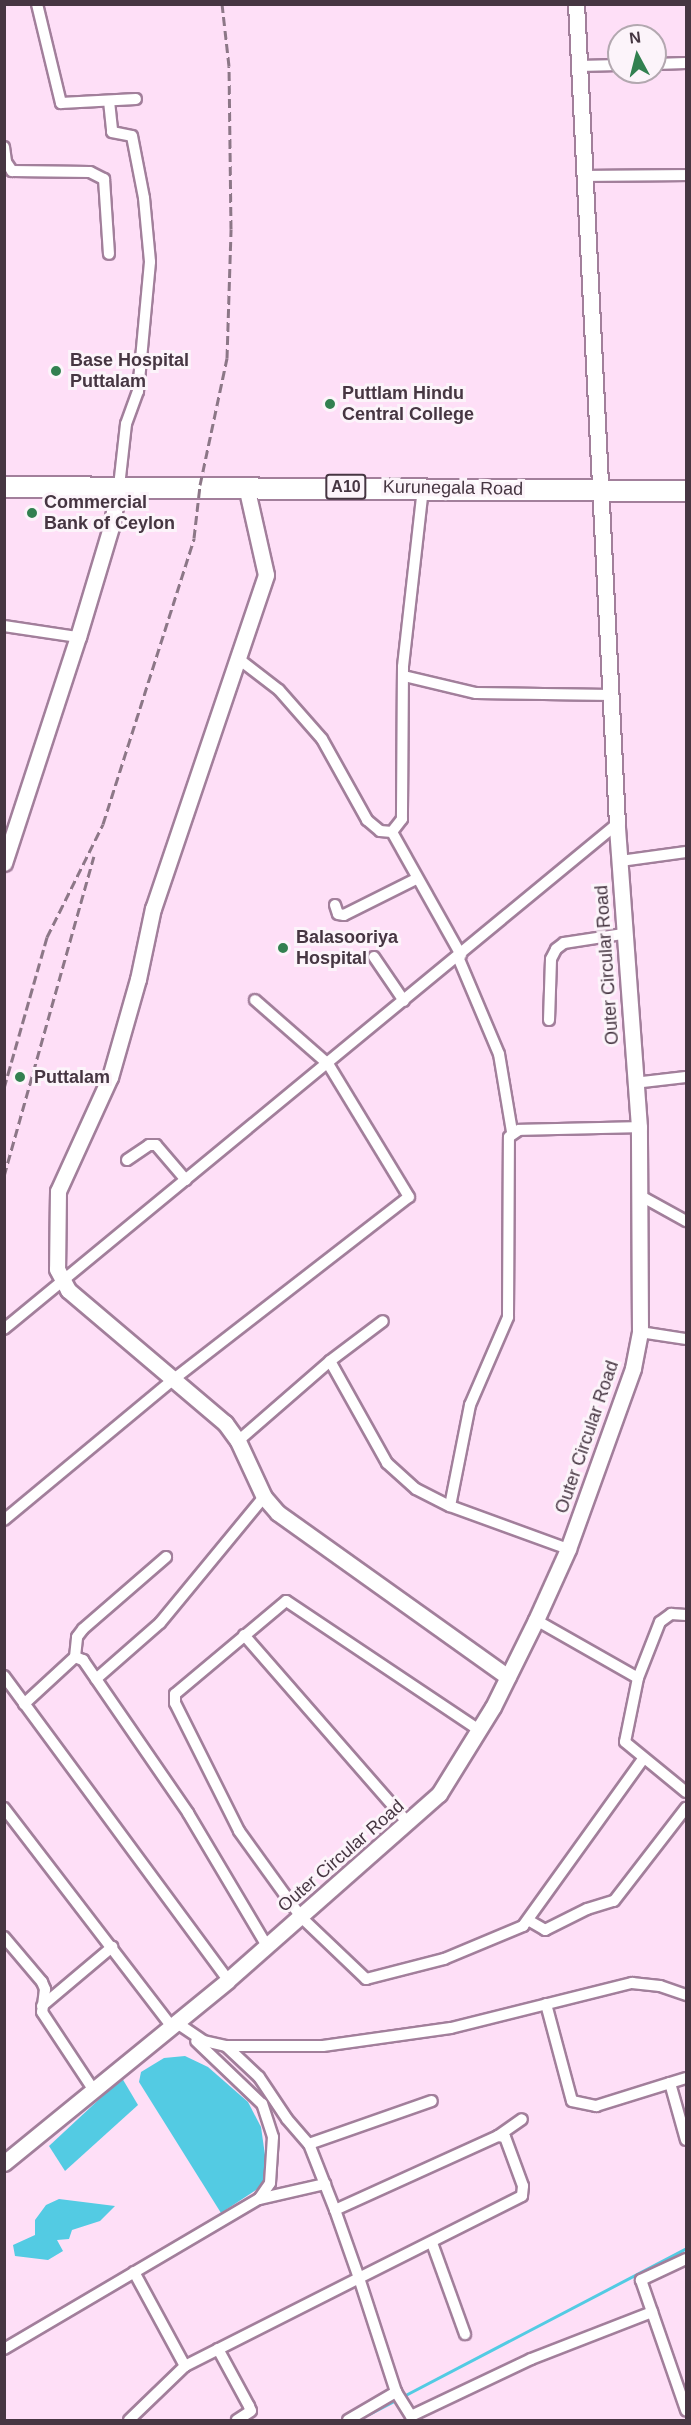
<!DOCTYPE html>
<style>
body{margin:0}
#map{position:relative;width:691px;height:2425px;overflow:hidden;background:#fedff7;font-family:Helvetica,sans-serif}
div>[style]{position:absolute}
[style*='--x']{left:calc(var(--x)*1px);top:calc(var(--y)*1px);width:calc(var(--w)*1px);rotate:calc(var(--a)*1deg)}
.water>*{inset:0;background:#53cbe3}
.stream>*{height:3px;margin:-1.5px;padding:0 1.5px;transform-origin:1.5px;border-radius:1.5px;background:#53cbe3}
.roads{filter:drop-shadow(2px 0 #a27f9b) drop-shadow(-2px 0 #a27f9b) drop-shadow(0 2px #a27f9b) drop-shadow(0 -2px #a27f9b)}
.street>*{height:10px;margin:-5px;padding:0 5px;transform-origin:5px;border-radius:5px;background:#fff}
.secondary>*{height:15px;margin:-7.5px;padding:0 7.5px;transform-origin:7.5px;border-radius:7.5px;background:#fff}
.highway>*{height:20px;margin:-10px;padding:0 10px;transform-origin:10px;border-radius:10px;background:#fff}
.rail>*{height:3px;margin-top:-1.5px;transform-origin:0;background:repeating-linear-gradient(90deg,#8c7787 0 9px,transparent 0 13.5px)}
.dots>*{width:16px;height:16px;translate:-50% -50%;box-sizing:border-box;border:3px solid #fcf4fa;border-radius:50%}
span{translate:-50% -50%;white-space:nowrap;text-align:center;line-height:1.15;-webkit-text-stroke:6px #fcf4fa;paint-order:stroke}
.shield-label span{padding:2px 4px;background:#fcf4fa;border:2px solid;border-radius:4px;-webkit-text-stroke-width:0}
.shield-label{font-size:16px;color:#463642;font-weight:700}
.poi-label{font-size:18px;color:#463642;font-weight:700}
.left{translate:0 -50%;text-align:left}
.street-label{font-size:18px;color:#463642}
.frame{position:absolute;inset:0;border:6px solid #463642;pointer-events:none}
.north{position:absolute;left:607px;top:24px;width:60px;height:60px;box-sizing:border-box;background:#fcf4fa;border:2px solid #b3a8b0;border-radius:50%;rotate:353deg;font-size:16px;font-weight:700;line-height:24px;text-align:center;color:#463642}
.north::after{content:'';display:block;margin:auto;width:21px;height:27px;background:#328050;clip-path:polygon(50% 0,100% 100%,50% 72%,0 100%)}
</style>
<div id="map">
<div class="water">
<i style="clip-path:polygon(185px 2056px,208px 2067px,248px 2102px,261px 2127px,267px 2169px,262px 2186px,221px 2213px,139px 2082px,141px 2072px,164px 2058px)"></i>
<i style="clip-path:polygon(122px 2078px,138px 2105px,65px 2171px,49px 2146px)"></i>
<i style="clip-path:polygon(59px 2199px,115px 2206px,100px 2221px,72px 2230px,69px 2239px,57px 2240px,63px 2251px,48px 2260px,15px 2256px,13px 2245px,35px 2235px,35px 2220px,46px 2205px)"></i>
</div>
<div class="stream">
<i style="--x:369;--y:2414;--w:358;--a:-27.6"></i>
</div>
<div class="roads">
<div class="street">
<i style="--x:37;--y:4;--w:102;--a:76.4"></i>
<i style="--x:61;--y:103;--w:75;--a:-3.1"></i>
<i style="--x:655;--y:64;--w:31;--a:-2"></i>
<i style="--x:579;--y:66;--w:40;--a:-1.4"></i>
<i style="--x:109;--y:101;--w:31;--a:84"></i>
<i style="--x:112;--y:132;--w:20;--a:11"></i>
<i style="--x:132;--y:136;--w:63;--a:79"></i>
<i style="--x:144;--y:198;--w:64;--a:84.6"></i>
<i style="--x:150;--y:262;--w:130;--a:95.3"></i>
<i style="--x:138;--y:391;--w:35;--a:110"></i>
<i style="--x:126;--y:424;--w:62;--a:96.4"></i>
<i style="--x:4;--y:147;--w:15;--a:82"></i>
<i style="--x:6;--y:162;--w:11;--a:56"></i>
<i style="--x:12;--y:171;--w:78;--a:0.7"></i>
<i style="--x:90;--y:172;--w:16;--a:27"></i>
<i style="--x:104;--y:179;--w:75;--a:86.2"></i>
<i style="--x:585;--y:176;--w:101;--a:-0.6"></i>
<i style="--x:423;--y:488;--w:180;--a:96.4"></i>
<i style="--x:403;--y:667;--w:152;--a:90.4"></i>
<i style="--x:402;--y:819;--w:16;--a:128"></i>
<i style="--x:392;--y:832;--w:141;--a:60.7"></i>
<i style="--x:4;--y:626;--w:75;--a:8.5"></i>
<i style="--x:240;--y:660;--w:49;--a:37.6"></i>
<i style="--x:279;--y:690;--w:65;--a:48.7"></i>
<i style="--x:322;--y:739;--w:93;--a:60.9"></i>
<i style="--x:367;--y:820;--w:17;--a:40"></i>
<i style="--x:380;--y:831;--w:12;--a:5"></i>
<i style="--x:404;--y:676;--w:74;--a:13.3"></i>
<i style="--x:476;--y:693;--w:135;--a:0.8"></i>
<i style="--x:620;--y:861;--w:67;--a:-7.8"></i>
<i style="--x:335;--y:905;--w:9;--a:72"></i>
<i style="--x:338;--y:914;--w:6;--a:9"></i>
<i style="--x:344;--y:915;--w:80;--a:-26.6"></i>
<i style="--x:374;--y:957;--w:53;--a:55.7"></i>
<i style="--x:458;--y:957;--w:105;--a:67.1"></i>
<i style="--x:499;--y:1054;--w:79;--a:80.5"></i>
<i style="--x:549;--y:1020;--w:61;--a:-88.1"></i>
<i style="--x:551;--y:959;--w:11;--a:-63"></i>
<i style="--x:556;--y:949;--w:10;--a:-37"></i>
<i style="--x:564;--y:943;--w:60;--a:-8.7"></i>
<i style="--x:634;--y:1083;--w:52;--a:-6.6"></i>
<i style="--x:127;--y:1160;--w:27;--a:-34"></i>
<i style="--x:149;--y:1145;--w:7;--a:0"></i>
<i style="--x:156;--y:1145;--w:46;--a:49.4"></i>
<i style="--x:639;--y:1195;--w:54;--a:29"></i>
<i style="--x:4;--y:1329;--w:794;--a:-39.48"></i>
<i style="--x:640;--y:1332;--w:47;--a:8.7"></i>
<i style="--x:330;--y:1361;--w:66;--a:-37"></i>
<i style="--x:238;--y:1441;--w:122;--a:-41"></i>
<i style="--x:330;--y:1361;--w:117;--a:60.8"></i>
<i style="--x:387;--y:1463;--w:39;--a:42"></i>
<i style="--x:416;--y:1489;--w:38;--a:27"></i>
<i style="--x:450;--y:1506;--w:126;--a:20"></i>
<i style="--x:450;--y:1506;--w:103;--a:-78.8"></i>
<i style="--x:470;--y:1405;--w:96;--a:-66.6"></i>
<i style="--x:508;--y:1317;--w:180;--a:-89.7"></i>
<i style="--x:509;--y:1137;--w:12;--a:-35"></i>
<i style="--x:519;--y:1130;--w:120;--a:-1.4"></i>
<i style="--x:4;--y:1520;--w:221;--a:-39.7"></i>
<i style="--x:174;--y:1379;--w:297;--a:-37.8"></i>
<i style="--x:409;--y:1197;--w:156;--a:-121.3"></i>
<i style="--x:328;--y:1064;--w:97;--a:-138.8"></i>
<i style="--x:536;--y:1620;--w:117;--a:29.6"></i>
<i style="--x:638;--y:1678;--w:60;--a:-68.6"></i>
<i style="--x:660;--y:1622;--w:14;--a:-36"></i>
<i style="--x:671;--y:1614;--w:15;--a:4"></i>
<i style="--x:244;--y:1635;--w:249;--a:48.9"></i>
<i style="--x:75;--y:1657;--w:20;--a:-84"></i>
<i style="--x:77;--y:1637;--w:10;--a:-53"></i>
<i style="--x:83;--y:1629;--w:110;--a:-40.9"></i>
<i style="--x:4;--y:1676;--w:378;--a:53.6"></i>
<i style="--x:638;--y:1678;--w:65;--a:101.5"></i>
<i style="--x:625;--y:1742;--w:79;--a:39.3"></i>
<i style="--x:96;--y:1679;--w:85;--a:-41.2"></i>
<i style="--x:160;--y:1623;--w:163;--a:-50.5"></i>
<i style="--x:24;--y:1704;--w:69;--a:-42.7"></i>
<i style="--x:75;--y:1657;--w:9;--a:21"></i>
<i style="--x:83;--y:1660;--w:186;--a:55.5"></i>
<i style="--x:188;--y:1813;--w:155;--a:59.3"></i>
<i style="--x:479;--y:1730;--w:232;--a:-146.2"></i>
<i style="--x:286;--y:1601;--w:145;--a:140"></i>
<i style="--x:175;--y:1694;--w:9;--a:90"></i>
<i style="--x:175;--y:1703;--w:143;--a:63.4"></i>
<i style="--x:239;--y:1831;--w:106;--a:54.2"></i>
<i style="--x:301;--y:1917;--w:90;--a:43.6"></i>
<i style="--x:366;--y:1979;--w:81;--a:-14.4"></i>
<i style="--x:444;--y:1959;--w:86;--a:-22.7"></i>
<i style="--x:523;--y:1926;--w:206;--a:-54.3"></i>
<i style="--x:4;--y:1808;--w:276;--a:52.5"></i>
<i style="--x:528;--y:1920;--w:20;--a:30"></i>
<i style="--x:545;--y:1930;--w:47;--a:-26.6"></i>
<i style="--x:587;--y:1909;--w:28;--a:-17"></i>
<i style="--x:614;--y:1901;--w:118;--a:-52.3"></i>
<i style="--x:4;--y:1937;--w:59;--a:49.8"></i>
<i style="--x:42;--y:1982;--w:8;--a:67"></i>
<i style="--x:45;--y:1989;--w:23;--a:97"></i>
<i style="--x:42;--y:2012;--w:92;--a:56.5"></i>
<i style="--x:546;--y:2004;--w:100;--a:75"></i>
<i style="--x:572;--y:2101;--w:25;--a:12"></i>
<i style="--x:596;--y:2106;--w:77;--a:-17.3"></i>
<i style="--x:42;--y:2006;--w:92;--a:-40.1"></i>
<i style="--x:177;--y:2023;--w:32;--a:34"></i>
<i style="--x:204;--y:2041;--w:23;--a:13"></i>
<i style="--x:226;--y:2046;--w:97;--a:0"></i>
<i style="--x:323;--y:2046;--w:129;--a:-8"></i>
<i style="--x:451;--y:2028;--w:187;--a:-14"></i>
<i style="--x:632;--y:1983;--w:28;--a:6"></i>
<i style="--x:660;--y:1986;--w:28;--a:19"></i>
<i style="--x:226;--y:2046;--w:45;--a:43.2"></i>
<i style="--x:259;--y:2077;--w:50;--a:56.3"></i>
<i style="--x:287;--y:2119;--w:33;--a:49"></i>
<i style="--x:686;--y:2078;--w:17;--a:163"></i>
<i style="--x:670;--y:2083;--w:59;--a:74.3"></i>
<i style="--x:498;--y:2136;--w:29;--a:-35"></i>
<i style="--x:259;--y:2199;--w:68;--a:-12.8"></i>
<i style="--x:335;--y:2210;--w:71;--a:-111.5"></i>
<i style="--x:309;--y:2144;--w:130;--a:-19.3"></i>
<i style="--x:432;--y:2243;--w:97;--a:70.1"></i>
<i style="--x:686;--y:2259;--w:50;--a:155"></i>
<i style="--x:641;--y:2280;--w:138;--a:70.9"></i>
<i style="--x:134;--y:2272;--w:107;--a:61.5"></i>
<i style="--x:4;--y:2349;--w:296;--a:-30.5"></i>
<i style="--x:259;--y:2199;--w:19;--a:-55"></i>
<i style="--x:270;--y:2183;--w:46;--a:-86.3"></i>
<i style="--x:273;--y:2137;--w:35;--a:-108"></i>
<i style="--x:262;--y:2104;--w:91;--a:-136.3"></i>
<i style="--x:218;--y:2349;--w:65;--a:61.5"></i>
<i style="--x:249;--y:2406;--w:5;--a:68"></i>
<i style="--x:251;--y:2411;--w:17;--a:147"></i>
<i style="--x:129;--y:2420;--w:78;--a:-44"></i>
<i style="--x:185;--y:2366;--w:195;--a:-26.8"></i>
<i style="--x:359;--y:2278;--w:72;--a:-109.4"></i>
<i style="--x:335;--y:2210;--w:179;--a:-24.4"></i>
<i style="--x:498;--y:2136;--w:7;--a:8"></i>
<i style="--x:505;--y:2137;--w:52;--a:69.8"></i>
<i style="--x:523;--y:2186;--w:10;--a:96"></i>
<i style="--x:522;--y:2196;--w:182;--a:153.3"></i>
<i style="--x:359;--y:2278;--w:120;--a:72"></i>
<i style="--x:396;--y:2392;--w:28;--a:58"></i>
<i style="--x:411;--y:2416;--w:133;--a:-25.4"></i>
<i style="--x:531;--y:2359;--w:130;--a:-21.2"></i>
<i style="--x:348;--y:2420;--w:56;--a:-30.3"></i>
</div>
<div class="secondary">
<i style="--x:246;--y:486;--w:91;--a:77.3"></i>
<i style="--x:266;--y:575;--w:352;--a:108.7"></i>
<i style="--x:153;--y:908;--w:73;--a:101.9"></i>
<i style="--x:138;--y:979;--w:102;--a:105.9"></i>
<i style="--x:110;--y:1077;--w:125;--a:114.5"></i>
<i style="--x:58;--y:1191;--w:78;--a:90.7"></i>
<i style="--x:57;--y:1269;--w:24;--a:62"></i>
<i style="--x:68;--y:1290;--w:206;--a:40.3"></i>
<i style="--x:225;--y:1423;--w:22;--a:54"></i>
<i style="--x:238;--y:1441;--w:62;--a:65.1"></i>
<i style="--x:264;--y:1497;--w:21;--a:49"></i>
<i style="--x:278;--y:1513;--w:282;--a:35.5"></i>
<i style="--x:4;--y:863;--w:238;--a:-71.9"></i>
<i style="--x:78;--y:637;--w:115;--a:-73.3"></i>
<i style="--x:111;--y:527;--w:42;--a:-79"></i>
<i style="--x:4;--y:2163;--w:289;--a:-39.2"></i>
<i style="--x:228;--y:1980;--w:281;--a:-41.4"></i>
<i style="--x:439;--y:1794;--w:102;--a:-58.2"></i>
<i style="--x:493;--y:1707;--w:97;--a:-63.7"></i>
<i style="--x:536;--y:1620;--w:78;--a:-65.7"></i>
<i style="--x:568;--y:1549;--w:192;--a:-70.2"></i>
<i style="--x:633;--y:1368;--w:37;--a:-79"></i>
<i style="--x:640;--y:1332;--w:205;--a:-90.3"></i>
<i style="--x:639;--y:1127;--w:304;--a:-94.2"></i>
<i style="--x:617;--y:824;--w:821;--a:-92.86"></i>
</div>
<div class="highway">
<i style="--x:4;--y:487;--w:682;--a:0.34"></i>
</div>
</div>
<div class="rail">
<i style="--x:4;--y:1088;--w:157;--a:-74.1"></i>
<i style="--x:47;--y:937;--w:126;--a:-63.6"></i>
<i style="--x:103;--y:824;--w:300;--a:-72.3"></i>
<i style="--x:194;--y:538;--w:53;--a:-83.5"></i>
<i style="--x:200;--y:485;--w:130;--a:-78"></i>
<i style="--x:227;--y:358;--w:129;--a:-88.2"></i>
<i style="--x:231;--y:229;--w:163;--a:-90.7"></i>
<i style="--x:229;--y:66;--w:62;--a:-96.4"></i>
<i style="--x:4;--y:1176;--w:332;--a:-74.3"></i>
</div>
<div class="dots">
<i style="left:56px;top:371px;background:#328050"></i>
<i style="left:330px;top:404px;background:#328050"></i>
<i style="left:32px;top:513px;background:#328050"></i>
<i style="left:283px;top:948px;background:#328050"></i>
<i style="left:20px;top:1077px;background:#328050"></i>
</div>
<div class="shield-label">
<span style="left:346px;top:487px">A10</span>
</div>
<div class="poi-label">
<span class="left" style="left:70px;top:371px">Base Hospital<br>Puttalam</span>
<span class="left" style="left:342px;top:404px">Puttlam Hindu<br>Central College</span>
<span class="left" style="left:44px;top:513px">Commercial<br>Bank of Ceylon</span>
<span class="left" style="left:296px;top:948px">Balasooriya<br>Hospital</span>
<span class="left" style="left:34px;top:1077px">Puttalam</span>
</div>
<div class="street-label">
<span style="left:453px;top:488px;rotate:1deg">Kurunegala Road</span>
<span style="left:607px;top:965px;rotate:-94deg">Outer Circular Road</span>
<span style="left:587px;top:1437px;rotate:-71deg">Outer Circular Road</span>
<span style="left:341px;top:1856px;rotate:-41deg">Outer Circular Road</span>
</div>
<div class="frame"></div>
<div class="north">N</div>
</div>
